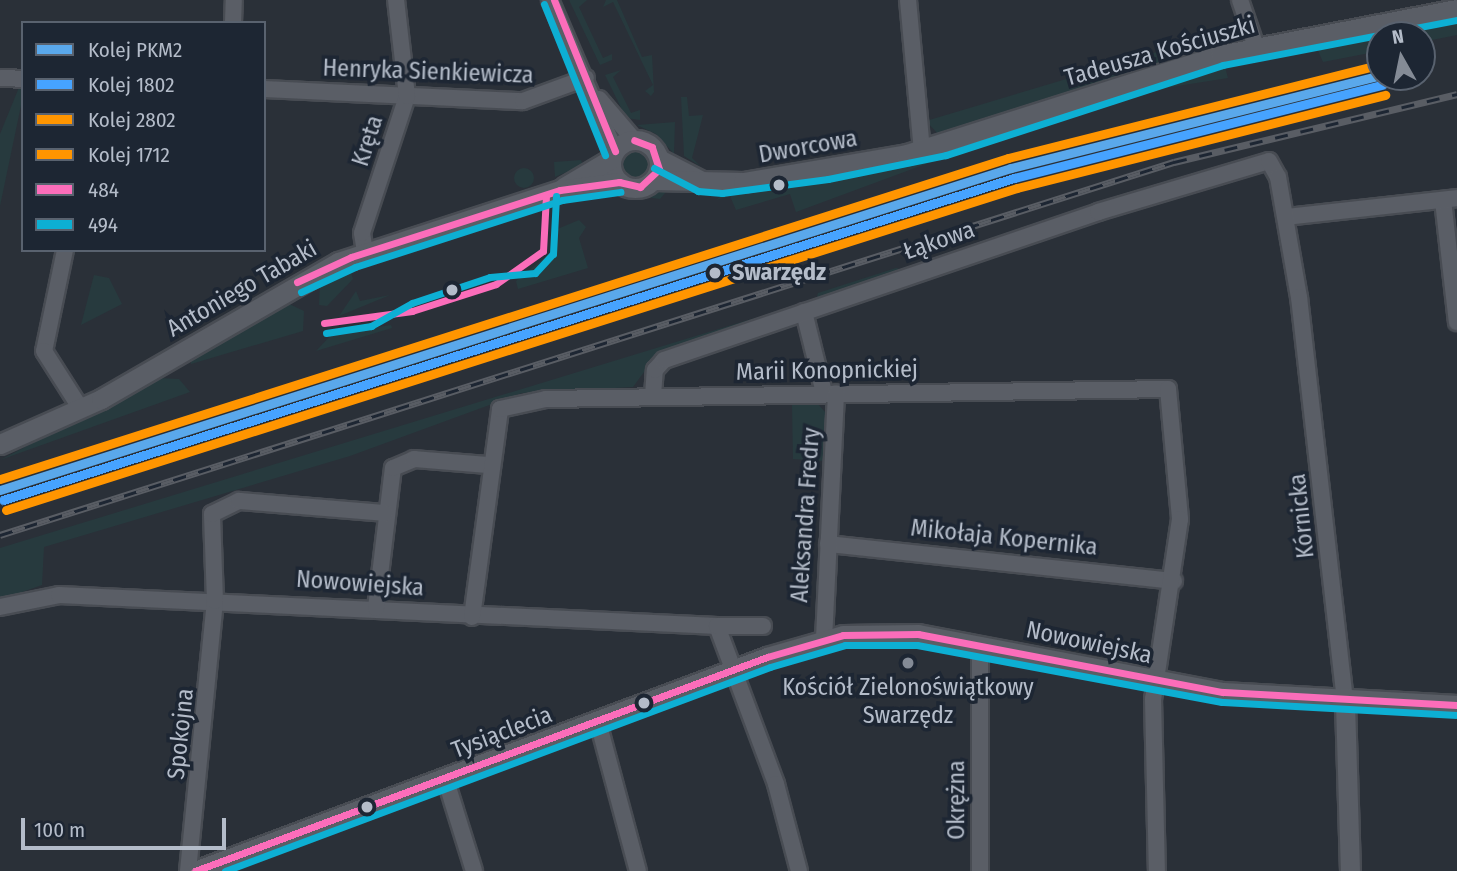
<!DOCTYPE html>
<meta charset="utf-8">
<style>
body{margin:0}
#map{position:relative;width:1457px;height:871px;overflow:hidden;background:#2a3038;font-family:"Fira Sans Condensed",sans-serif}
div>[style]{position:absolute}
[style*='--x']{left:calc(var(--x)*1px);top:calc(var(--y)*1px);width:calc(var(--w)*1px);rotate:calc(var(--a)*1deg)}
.green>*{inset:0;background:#273a3e}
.round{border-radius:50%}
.roads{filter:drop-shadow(2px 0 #484c53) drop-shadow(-2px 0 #484c53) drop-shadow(0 2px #484c53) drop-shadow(0 -2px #484c53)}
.minor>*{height:16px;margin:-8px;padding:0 8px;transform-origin:8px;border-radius:8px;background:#5a5e66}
.tertiary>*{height:19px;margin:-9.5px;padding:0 9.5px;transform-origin:9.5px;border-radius:9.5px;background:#5a5e66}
.tertiary>.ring{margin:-9.5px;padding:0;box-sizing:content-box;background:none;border:19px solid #5a5e66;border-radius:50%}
.rail>*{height:7px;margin-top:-3.5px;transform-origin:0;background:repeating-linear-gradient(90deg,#1d2633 0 13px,#595d64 0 26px);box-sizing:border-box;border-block:2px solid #595d64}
.bus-1>*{height:7px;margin:-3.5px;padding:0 3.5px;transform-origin:3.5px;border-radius:3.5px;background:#fb6dba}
.bus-2>*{height:7px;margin:-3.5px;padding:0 3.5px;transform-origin:3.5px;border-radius:3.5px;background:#0dafd3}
.rail-1>*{height:9px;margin:-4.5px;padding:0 4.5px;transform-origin:4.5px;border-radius:4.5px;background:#5aa8eb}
.rail-2>*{height:9px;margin:-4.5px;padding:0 4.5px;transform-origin:4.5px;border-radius:4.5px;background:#46a3ff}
.rail-3>*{height:9px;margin:-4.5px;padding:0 4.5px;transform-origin:4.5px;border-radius:4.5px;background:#ff9500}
.rail-4>*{height:9px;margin:-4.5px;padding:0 4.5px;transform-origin:4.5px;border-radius:4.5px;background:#ff9500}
.dots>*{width:19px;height:19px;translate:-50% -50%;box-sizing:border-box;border:4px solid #1d2633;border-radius:50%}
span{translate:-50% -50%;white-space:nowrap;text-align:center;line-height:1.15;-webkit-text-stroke:7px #1d2633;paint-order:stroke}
.street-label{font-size:24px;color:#b4bcc9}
.stop-label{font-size:24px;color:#b4bcc9;font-weight:700}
.left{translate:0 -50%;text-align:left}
.poi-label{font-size:24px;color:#b4bcc9}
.legend{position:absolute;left:21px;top:21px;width:245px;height:231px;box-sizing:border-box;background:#1d2633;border:2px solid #59626f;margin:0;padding:9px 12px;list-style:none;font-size:21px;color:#b4bcc9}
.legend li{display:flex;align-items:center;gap:14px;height:35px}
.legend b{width:35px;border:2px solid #59626f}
.north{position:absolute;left:1366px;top:21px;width:70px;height:70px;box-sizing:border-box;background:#1d2633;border:2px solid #59626f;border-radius:50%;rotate:351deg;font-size:19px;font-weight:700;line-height:28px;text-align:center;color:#b4bcc9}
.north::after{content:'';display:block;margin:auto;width:24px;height:32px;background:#848b96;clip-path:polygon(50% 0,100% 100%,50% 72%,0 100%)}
.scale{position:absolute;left:21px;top:818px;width:205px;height:32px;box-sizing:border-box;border:4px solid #b4bcc9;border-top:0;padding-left:9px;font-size:21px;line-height:24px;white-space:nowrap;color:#b4bcc9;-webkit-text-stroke:5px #1d2633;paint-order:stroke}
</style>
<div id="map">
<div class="green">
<i style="clip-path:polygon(569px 0,587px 0,579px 7px,603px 58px,612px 54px,612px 60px,600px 65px)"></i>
<i style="clip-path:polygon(606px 0,617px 0,642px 57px,652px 55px,654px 92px,651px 96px,645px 91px,653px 85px,613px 2px,603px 7px)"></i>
<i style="clip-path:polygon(1457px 17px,1457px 35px,1422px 42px,1422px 35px,1380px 35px,1380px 51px,1323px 62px,1315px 44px)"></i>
<i style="clip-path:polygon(1177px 46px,1180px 56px,939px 135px,926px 121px)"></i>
<i style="clip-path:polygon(1223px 60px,1228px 78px,1165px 88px,934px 161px,796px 212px,790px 194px,736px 210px,730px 196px,716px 200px,726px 192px,762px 188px)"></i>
<i style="clip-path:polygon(621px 70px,613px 77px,631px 113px,640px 110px,640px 120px,626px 118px,605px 75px)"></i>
<i style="clip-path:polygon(20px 85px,23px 96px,0 206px,0 134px)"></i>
<i style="clip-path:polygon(681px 97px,687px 97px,689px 116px,703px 115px,692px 158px,700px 166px,684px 156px)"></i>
<i style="clip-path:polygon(675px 122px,674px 154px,656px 134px,637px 125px)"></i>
<i class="round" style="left:620px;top:149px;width:30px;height:30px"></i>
<i style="clip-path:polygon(581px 160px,583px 165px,555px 177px,554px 162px)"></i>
<i class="round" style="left:514px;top:168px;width:20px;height:20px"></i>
<i style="clip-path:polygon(671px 186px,660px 199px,602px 191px,636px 195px)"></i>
<i style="clip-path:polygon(579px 220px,586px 227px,579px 238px,588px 268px,518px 289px,516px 281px,549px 254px,555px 230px)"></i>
<i style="clip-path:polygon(349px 266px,353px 279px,327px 306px,319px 305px,320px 282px)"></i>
<i style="clip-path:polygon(896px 268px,908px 271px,816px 300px,818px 293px)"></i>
<i style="clip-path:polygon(94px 275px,109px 278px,122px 304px,81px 325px)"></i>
<i style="clip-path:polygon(356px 291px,360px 301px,390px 295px,339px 316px)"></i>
<i style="clip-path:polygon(285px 302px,304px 311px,303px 331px,191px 364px,191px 357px)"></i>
<i style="clip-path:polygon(758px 317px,658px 353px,633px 387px,522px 393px,350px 456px,44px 547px,42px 585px,0 600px,0 548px)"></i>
<i style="clip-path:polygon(391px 325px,392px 328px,316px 351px,332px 334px)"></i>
<i style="clip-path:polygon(158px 378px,179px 379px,190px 392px,0 460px)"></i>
<i style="clip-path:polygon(817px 403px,826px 413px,824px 461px,793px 459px,792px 404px)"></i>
</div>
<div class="roads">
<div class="minor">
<i style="--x:550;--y:0;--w:164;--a:66.7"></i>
<i style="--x:908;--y:0;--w:151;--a:84.7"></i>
<i style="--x:1240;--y:0;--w:50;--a:71.2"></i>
<i style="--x:233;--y:23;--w:23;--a:-88"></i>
<i style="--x:0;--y:78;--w:23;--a:2"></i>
<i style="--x:264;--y:89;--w:259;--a:2.7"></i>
<i style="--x:523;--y:101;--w:67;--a:-20.1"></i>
<i style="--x:599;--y:99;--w:54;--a:49.5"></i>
<i style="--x:1443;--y:200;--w:123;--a:83.5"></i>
<i style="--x:1286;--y:217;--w:172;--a:-6.3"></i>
<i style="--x:65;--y:250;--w:103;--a:101.7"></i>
<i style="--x:44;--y:351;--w:69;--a:57.5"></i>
<i style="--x:365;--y:252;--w:19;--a:-99"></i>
<i style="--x:362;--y:233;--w:144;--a:-71.8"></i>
<i style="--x:407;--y:96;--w:97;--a:-96.5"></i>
<i style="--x:804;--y:312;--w:83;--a:76.1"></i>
<i style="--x:653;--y:396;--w:26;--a:-86"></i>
<i style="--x:655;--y:370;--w:13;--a:-48"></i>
<i style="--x:664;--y:360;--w:459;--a:-18.8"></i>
<i style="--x:1098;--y:212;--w:178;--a:-16.6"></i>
<i style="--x:1269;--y:161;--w:18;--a:61"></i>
<i style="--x:1278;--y:177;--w:122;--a:80.1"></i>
<i style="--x:1299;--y:297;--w:409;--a:83.5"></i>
<i style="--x:828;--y:544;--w:348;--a:6.1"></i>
<i style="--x:0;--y:607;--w:60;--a:-11.5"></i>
<i style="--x:59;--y:595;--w:659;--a:2.7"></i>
<i style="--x:717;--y:626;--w:169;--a:69.5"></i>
<i style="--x:776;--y:784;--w:90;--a:75.2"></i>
<i style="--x:376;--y:608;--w:141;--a:-83.1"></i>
<i style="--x:393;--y:468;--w:23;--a:-23"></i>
<i style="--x:414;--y:459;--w:75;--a:4.6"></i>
<i style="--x:472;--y:617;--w:210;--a:-82.3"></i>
<i style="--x:500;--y:409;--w:47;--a:-12.3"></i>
<i style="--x:546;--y:399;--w:622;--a:-0.92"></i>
<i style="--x:1168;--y:389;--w:131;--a:84.7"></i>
<i style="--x:1180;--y:519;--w:182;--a:98.5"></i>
<i style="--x:1153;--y:699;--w:172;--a:88.7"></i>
<i style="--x:717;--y:626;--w:46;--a:0"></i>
<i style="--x:824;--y:639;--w:246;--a:-87.2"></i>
<i style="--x:980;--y:645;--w:226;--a:90"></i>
<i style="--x:598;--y:722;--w:154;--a:75"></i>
<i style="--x:446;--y:781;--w:94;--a:72.7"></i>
<i style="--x:188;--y:871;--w:271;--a:-84.3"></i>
<i style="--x:215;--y:601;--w:87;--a:-92"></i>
<i style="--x:212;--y:514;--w:30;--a:-26"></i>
<i style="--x:239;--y:501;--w:146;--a:4.7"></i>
</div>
<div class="tertiary">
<i class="ring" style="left:611px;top:140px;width:29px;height:29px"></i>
<i style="--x:659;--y:159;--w:48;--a:27.1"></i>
<i style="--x:654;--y:180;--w:89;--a:1.3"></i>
<i style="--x:743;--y:182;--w:166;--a:-9.7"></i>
<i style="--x:907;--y:154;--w:328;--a:-17.6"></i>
<i style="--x:1220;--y:55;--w:241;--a:-11"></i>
<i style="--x:564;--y:187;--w:55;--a:-30.8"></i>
<i style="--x:0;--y:444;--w:111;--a:-24"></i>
<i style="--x:101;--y:399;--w:274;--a:-30"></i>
<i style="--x:338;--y:262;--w:233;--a:-18"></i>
<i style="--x:560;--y:190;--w:60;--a:-7.7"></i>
<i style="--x:1345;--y:703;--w:168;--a:88.3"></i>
<i style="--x:195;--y:871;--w:611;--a:-20.51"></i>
<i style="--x:767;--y:657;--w:79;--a:-16.1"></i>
<i style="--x:843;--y:635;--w:75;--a:-0.8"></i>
<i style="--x:918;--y:634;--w:310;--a:10.8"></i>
<i style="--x:1223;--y:692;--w:234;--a:3.2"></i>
</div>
</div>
<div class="rail">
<i style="--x:0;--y:535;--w:1232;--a:-17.63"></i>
<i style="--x:1174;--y:162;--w:291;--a:-13.5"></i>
</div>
<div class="bus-1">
<i style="--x:554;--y:0;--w:163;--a:68"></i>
<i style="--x:619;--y:182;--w:22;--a:13"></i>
<i style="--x:640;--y:187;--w:26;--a:-43"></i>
<i style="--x:659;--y:169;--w:23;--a:-108"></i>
<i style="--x:652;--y:147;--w:19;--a:-159"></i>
<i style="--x:297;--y:282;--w:60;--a:-24.8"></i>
<i style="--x:351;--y:257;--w:219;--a:-17.8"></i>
<i style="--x:560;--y:190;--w:60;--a:-7.7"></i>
<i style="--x:324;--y:323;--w:89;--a:-7.8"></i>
<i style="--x:412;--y:311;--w:88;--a:-17.8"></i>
<i style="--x:496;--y:284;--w:57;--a:-35.1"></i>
<i style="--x:543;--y:251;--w:56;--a:-86.9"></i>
<i style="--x:195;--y:871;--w:611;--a:-20.51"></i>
<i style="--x:767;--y:657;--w:79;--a:-16.1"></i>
<i style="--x:843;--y:635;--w:75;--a:-0.8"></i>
<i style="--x:918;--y:634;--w:310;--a:10.8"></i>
<i style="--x:1223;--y:692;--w:234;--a:3.2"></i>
</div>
<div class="bus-2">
<i style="--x:544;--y:4;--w:163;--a:68"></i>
<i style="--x:654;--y:168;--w:50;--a:27.6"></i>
<i style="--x:698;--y:191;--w:24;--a:5"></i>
<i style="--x:722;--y:193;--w:107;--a:-7.5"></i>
<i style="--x:828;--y:179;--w:120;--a:-11.5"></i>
<i style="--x:946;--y:155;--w:291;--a:-18"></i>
<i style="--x:1223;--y:65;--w:238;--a:-10.9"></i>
<i style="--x:301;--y:292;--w:60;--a:-24.8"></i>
<i style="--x:355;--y:267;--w:218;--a:-17.9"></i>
<i style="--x:562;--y:200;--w:59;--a:-7.9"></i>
<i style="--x:326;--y:333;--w:46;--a:-8.8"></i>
<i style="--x:371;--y:326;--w:47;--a:-29.3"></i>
<i style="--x:412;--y:303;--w:82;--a:-18.4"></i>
<i style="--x:490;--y:277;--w:45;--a:-5.1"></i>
<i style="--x:535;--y:273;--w:26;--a:-47"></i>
<i style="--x:553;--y:254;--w:58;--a:-87"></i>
<i style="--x:225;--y:871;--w:582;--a:-20.52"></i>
<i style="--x:770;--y:667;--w:78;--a:-16.3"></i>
<i style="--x:845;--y:645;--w:72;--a:0"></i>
<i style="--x:917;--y:645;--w:310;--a:10.6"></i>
<i style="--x:1222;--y:702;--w:234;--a:3.2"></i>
</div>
<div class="rail-1">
<i style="--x:0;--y:490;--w:1061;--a:-17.67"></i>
<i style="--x:1011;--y:168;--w:381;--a:-14.1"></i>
</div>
<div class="rail-2">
<i style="--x:3;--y:500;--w:1061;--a:-17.67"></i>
<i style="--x:1014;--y:178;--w:380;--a:-14.2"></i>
</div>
<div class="rail-3">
<i style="--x:0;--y:479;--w:1058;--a:-17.66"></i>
<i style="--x:1008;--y:158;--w:382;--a:-14.1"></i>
</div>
<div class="rail-4">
<i style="--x:6;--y:510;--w:1061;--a:-17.67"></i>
<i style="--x:1017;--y:188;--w:380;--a:-14.2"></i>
</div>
<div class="dots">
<i style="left:779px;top:185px;background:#b4bcc9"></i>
<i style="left:715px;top:273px;background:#b4bcc9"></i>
<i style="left:452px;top:290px;background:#b4bcc9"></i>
<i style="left:908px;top:663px;background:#848b96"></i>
<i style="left:644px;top:703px;background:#b4bcc9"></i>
<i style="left:367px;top:807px;background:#b4bcc9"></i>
</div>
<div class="street-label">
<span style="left:1160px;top:52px;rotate:-16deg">Tadeusza Kościuszki</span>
<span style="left:428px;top:72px;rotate:2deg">Henryka Sienkiewicza</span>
<span style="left:368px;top:141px;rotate:-72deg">Kręta</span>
<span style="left:808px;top:147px;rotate:-10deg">Dworcowa</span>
<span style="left:939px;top:241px;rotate:-19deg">Łąkowa</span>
<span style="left:242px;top:289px;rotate:-30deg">Antoniego Tabaki</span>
<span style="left:827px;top:371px;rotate:-1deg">Marii Konopnickiej</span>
<span style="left:806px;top:515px;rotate:-86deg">Aleksandra Fredry</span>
<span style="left:1302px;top:516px;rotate:-96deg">Kórnicka</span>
<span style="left:1004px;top:538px;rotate:6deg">Mikołaja Kopernika</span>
<span style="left:360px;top:584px;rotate:4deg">Nowowiejska</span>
<span style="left:1089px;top:643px;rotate:12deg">Nowowiejska</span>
<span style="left:502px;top:733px;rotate:-21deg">Tysiąclecia</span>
<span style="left:181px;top:734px;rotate:-84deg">Spokojna</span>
<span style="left:957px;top:800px;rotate:-90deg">Okrężna</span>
</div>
<div class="stop-label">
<span class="left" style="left:732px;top:273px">Swarzędz</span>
</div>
<div class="poi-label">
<span style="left:908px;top:702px">Kościół Zielonoświątkowy<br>Swarzędz</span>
</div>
<ul class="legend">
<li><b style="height:9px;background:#5aa8eb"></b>Kolej PKM2</li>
<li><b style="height:9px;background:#46a3ff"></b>Kolej 1802</li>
<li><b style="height:9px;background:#ff9500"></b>Kolej 2802</li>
<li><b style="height:9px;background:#ff9500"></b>Kolej 1712</li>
<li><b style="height:9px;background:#fb6dba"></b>484</li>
<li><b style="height:9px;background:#0dafd3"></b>494</li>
</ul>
<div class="north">N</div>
<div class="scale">100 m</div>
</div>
